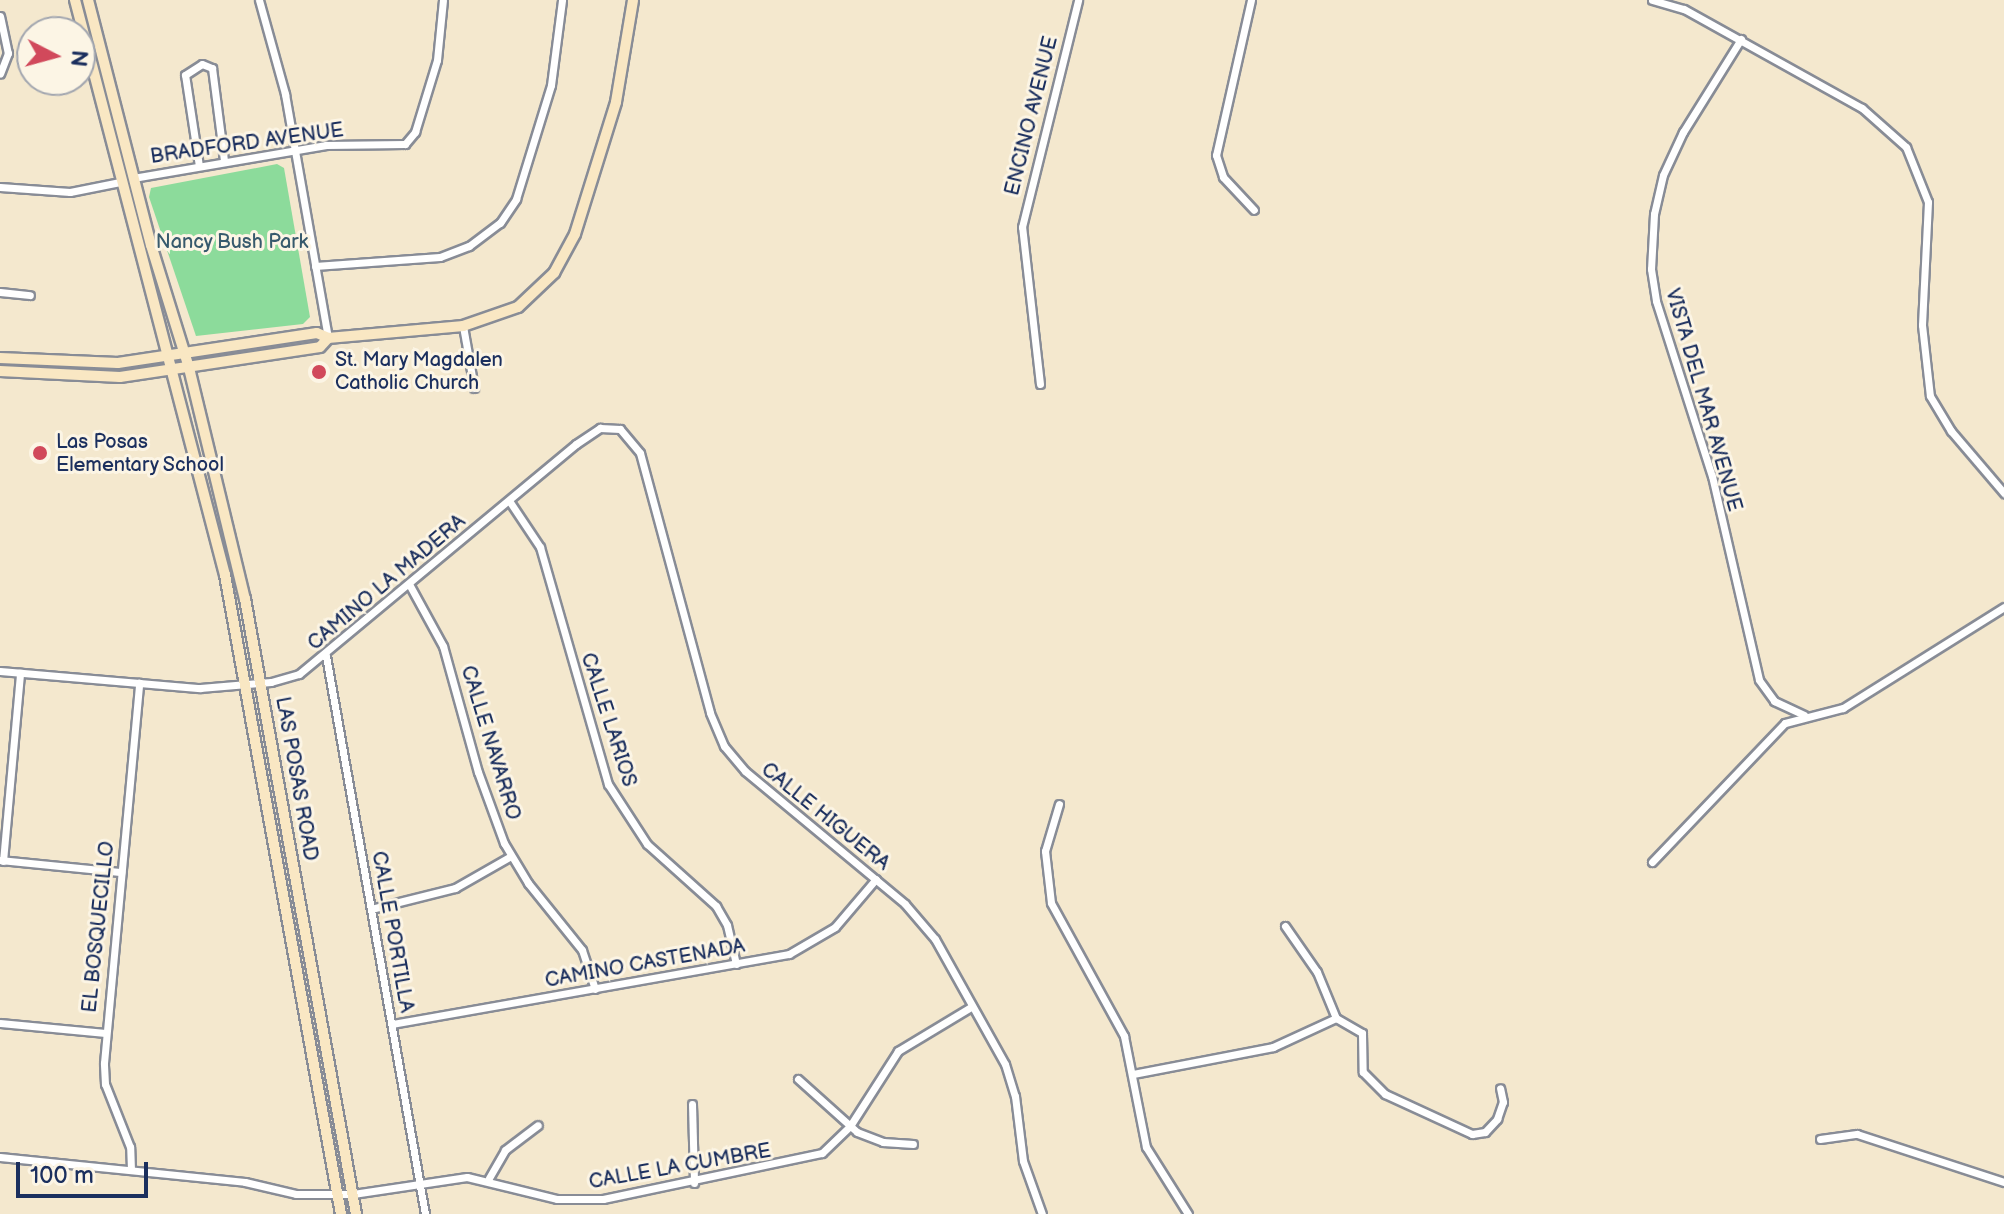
<!DOCTYPE html>
<style>
body{margin:0}
#map{position:relative;width:2004px;height:1214px;overflow:hidden;background:#f4e8ce;font-family:"Balsamiq Sans",sans-serif}
div>[style]{position:absolute}
[style*='--x']{left:calc(var(--x)*1px);top:calc(var(--y)*1px);width:calc(var(--w)*1px);rotate:calc(var(--a)*1deg)}
.green>*{inset:0;background:#8cdb9b}
.roads{filter:drop-shadow(2px 0 #888c96) drop-shadow(-2px 0 #888c96) drop-shadow(0 2px #888c96) drop-shadow(0 -2px #888c96)}
.street>*{height:7px;margin:-3.5px;padding:0 3.5px;transform-origin:3.5px;border-radius:3.5px;background:#fff}
.secondary>*{height:10px;margin:-5px;padding:0 5px;transform-origin:5px;border-radius:5px;background:#f9e7c3}
.dots>*{width:22px;height:22px;translate:-50% -50%;box-sizing:border-box;border:4px solid #fcf5e5;border-radius:50%}
span{translate:-50% -50%;white-space:nowrap;text-align:center;line-height:1.15;-webkit-text-stroke:6px #fcf5e5;paint-order:stroke}
.street-label{font-size:20px;color:#1b2f5e}
.park-label{font-size:20px;color:#375a6d}
.poi-label{font-size:20px;color:#1b2f5e}
.left{translate:0 -50%;text-align:left}
.north{position:absolute;left:16px;top:16px;width:80px;height:80px;box-sizing:border-box;background:#fcf5e5;border:2px solid #a2a6af;border-radius:50%;rotate:96deg;font-size:22px;font-weight:700;line-height:32px;text-align:center;color:#1b2f5e}
.north::after{content:'';display:block;margin:auto;width:28px;height:36px;background:#d1495b;clip-path:polygon(50% 0,100% 100%,50% 72%,0 100%)}
.scale{position:absolute;left:16px;top:1162px;width:132px;height:36px;box-sizing:border-box;border:4px solid #1b2f5e;border-top:0;padding-left:10px;font-size:24px;line-height:28px;white-space:nowrap;color:#1b2f5e;-webkit-text-stroke:6px #fcf5e5;paint-order:stroke}
</style>
<div id="map">
<div class="green">
<i style="clip-path:polygon(277px 164px,284px 168px,310px 317px,303px 324px,196px 336px,149px 197px,151px 188px)"></i>
</div>
<div class="roads">
<div class="street">
<i style="--x:259;--y:0;--w:98;--a:74.5"></i>
<i style="--x:285;--y:94;--w:248;--a:80"></i>
<i style="--x:1251;--y:0;--w:159;--a:102.7"></i>
<i style="--x:1216;--y:155;--w:23;--a:72"></i>
<i style="--x:1223;--y:177;--w:45;--a:46.8"></i>
<i style="--x:1652;--y:0;--w:33;--a:16"></i>
<i style="--x:1684;--y:9;--w:204;--a:29.1"></i>
<i style="--x:1862;--y:108;--w:59;--a:41.6"></i>
<i style="--x:1906;--y:147;--w:59;--a:68.2"></i>
<i style="--x:1928;--y:202;--w:123;--a:92.8"></i>
<i style="--x:1922;--y:325;--w:71;--a:83.6"></i>
<i style="--x:1930;--y:396;--w:41;--a:59"></i>
<i style="--x:1951;--y:431;--w:82;--a:49.5"></i>
<i style="--x:0;--y:16;--w:38;--a:78"></i>
<i style="--x:8;--y:53;--w:22;--a:111"></i>
<i style="--x:1741;--y:39;--w:110;--a:121.9"></i>
<i style="--x:1683;--y:132;--w:47;--a:114.9"></i>
<i style="--x:1663;--y:175;--w:40;--a:103"></i>
<i style="--x:1654;--y:214;--w:55;--a:93.1"></i>
<i style="--x:1651;--y:269;--w:32;--a:81"></i>
<i style="--x:1656;--y:301;--w:184;--a:72.3"></i>
<i style="--x:1712;--y:476;--w:209;--a:77"></i>
<i style="--x:1759;--y:680;--w:26;--a:54"></i>
<i style="--x:1774;--y:701;--w:33;--a:25"></i>
<i style="--x:199;--y:166;--w:92;--a:-98.7"></i>
<i style="--x:185;--y:75;--w:20;--a:-33"></i>
<i style="--x:202;--y:64;--w:11;--a:22"></i>
<i style="--x:212;--y:68;--w:94;--a:82.6"></i>
<i style="--x:133;--y:178;--w:196;--a:-9.7"></i>
<i style="--x:326;--y:145;--w:79;--a:-0.7"></i>
<i style="--x:405;--y:144;--w:16;--a:-50"></i>
<i style="--x:415;--y:132;--w:75;--a:-73"></i>
<i style="--x:437;--y:60;--w:60;--a:-84.3"></i>
<i style="--x:0;--y:187;--w:70;--a:4.1"></i>
<i style="--x:70;--y:192;--w:51;--a:-11.3"></i>
<i style="--x:315;--y:266;--w:125;--a:-4.1"></i>
<i style="--x:440;--y:257;--w:31;--a:-21"></i>
<i style="--x:469;--y:246;--w:39;--a:-37"></i>
<i style="--x:500;--y:223;--w:29;--a:-56"></i>
<i style="--x:516;--y:199;--w:119;--a:-72.9"></i>
<i style="--x:551;--y:85;--w:86;--a:-82.6"></i>
<i style="--x:0;--y:292;--w:30;--a:6"></i>
<i style="--x:463;--y:326;--w:63;--a:79.9"></i>
<i style="--x:1040;--y:384;--w:158;--a:-96.5"></i>
<i style="--x:1022;--y:227;--w:234;--a:-76.1"></i>
<i style="--x:510;--y:502;--w:54;--a:56.3"></i>
<i style="--x:540;--y:547;--w:247;--a:74"></i>
<i style="--x:608;--y:784;--w:72;--a:57"></i>
<i style="--x:647;--y:844;--w:93;--a:41.9"></i>
<i style="--x:716;--y:906;--w:22;--a:60"></i>
<i style="--x:727;--y:925;--w:40;--a:77"></i>
<i style="--x:409;--y:584;--w:71;--a:61.3"></i>
<i style="--x:443;--y:646;--w:131;--a:74.5"></i>
<i style="--x:478;--y:772;--w:76;--a:69.9"></i>
<i style="--x:504;--y:843;--w:47;--a:59"></i>
<i style="--x:528;--y:883;--w:86;--a:51.1"></i>
<i style="--x:582;--y:950;--w:41;--a:71.6"></i>
<i style="--x:326;--y:656;--w:567;--a:79.94"></i>
<i style="--x:0;--y:671;--w:201;--a:4.9"></i>
<i style="--x:200;--y:688;--w:71;--a:-4.8"></i>
<i style="--x:271;--y:682;--w:29;--a:-16"></i>
<i style="--x:299;--y:674;--w:360;--a:-39.7"></i>
<i style="--x:576;--y:444;--w:29;--a:-34"></i>
<i style="--x:600;--y:428;--w:20;--a:3"></i>
<i style="--x:620;--y:429;--w:31;--a:50"></i>
<i style="--x:640;--y:453;--w:269;--a:74.9"></i>
<i style="--x:710;--y:713;--w:36;--a:67"></i>
<i style="--x:724;--y:746;--w:33;--a:50"></i>
<i style="--x:745;--y:771;--w:208;--a:39.7"></i>
<i style="--x:905;--y:904;--w:46;--a:49.4"></i>
<i style="--x:935;--y:939;--w:143;--a:60.8"></i>
<i style="--x:1005;--y:1064;--w:34;--a:73"></i>
<i style="--x:1015;--y:1096;--w:65;--a:83"></i>
<i style="--x:1023;--y:1161;--w:56;--a:70.3"></i>
<i style="--x:1059;--y:804;--w:49;--a:106.6"></i>
<i style="--x:1045;--y:851;--w:52;--a:83.4"></i>
<i style="--x:1051;--y:903;--w:152;--a:61.2"></i>
<i style="--x:1124;--y:1036;--w:113;--a:78.8"></i>
<i style="--x:1146;--y:1147;--w:79;--a:57.9"></i>
<i style="--x:0;--y:860;--w:122;--a:5.7"></i>
<i style="--x:3;--y:861;--w:189;--a:-84.8"></i>
<i style="--x:1652;--y:862;--w:192;--a:-46.3"></i>
<i style="--x:1785;--y:723;--w:60;--a:-14.5"></i>
<i style="--x:1843;--y:708;--w:190;--a:-32.1"></i>
<i style="--x:371;--y:909;--w:87;--a:-14"></i>
<i style="--x:455;--y:888;--w:64;--a:-29.7"></i>
<i style="--x:1285;--y:926;--w:56;--a:55.2"></i>
<i style="--x:1317;--y:972;--w:50;--a:67.6"></i>
<i style="--x:1336;--y:1018;--w:30;--a:30"></i>
<i style="--x:1362;--y:1033;--w:39;--a:89"></i>
<i style="--x:1363;--y:1072;--w:31;--a:45"></i>
<i style="--x:1385;--y:1094;--w:96;--a:24.7"></i>
<i style="--x:1472;--y:1134;--w:13;--a:-9"></i>
<i style="--x:1485;--y:1132;--w:18;--a:-47"></i>
<i style="--x:1497;--y:1119;--w:18;--a:-71"></i>
<i style="--x:1503;--y:1102;--w:14;--a:-102"></i>
<i style="--x:0;--y:1023;--w:105;--a:5.4"></i>
<i style="--x:392;--y:1024;--w:403;--a:-10"></i>
<i style="--x:789;--y:954;--w:53;--a:-30.4"></i>
<i style="--x:835;--y:927;--w:63;--a:-49.5"></i>
<i style="--x:1133;--y:1074;--w:143;--a:-10.9"></i>
<i style="--x:1273;--y:1047;--w:69;--a:-24.7"></i>
<i style="--x:798;--y:1079;--w:79;--a:41.9"></i>
<i style="--x:857;--y:1132;--w:28;--a:21"></i>
<i style="--x:883;--y:1142;--w:30;--a:4"></i>
<i style="--x:692;--y:1104;--w:79;--a:88.5"></i>
<i style="--x:1820;--y:1139;--w:37;--a:-8"></i>
<i style="--x:1857;--y:1134;--w:155;--a:18.1"></i>
<i style="--x:0;--y:1157;--w:246;--a:5.8"></i>
<i style="--x:245;--y:1182;--w:52;--a:13.2"></i>
<i style="--x:296;--y:1194;--w:57;--a:0"></i>
<i style="--x:353;--y:1194;--w:115;--a:-8.5"></i>
<i style="--x:467;--y:1177;--w:93;--a:13.7"></i>
<i style="--x:557;--y:1199;--w:46;--a:0"></i>
<i style="--x:603;--y:1199;--w:224;--a:-11.9"></i>
<i style="--x:822;--y:1153;--w:39;--a:-44"></i>
<i style="--x:850;--y:1126;--w:89;--a:-57.4"></i>
<i style="--x:898;--y:1051;--w:85;--a:-31.1"></i>
<i style="--x:131;--y:1170;--w:23;--a:-92"></i>
<i style="--x:130;--y:1147;--w:68;--a:-111.6"></i>
<i style="--x:105;--y:1084;--w:21;--a:-93"></i>
<i style="--x:104;--y:1063;--w:382;--a:-84.7"></i>
<i style="--x:489;--y:1178;--w:32;--a:-60"></i>
<i style="--x:505;--y:1150;--w:41;--a:-37.1"></i>
</div>
<div class="secondary">
<i style="--x:75;--y:0;--w:594;--a:75.38"></i>
<i style="--x:225;--y:575;--w:649;--a:79.71"></i>
<i style="--x:88;--y:0;--w:253;--a:75.6"></i>
<i style="--x:151;--y:245;--w:129;--a:72.8"></i>
<i style="--x:189;--y:368;--w:238;--a:76.4"></i>
<i style="--x:245;--y:599;--w:625;--a:79.77"></i>
<i style="--x:0;--y:358;--w:118;--a:2.4"></i>
<i style="--x:118;--y:363;--w:201;--a:-8.6"></i>
<i style="--x:317;--y:333;--w:12;--a:24"></i>
<i style="--x:328;--y:338;--w:136;--a:-5.1"></i>
<i style="--x:463;--y:326;--w:58;--a:-19.1"></i>
<i style="--x:518;--y:307;--w:50;--a:-43.4"></i>
<i style="--x:554;--y:273;--w:44;--a:-61.7"></i>
<i style="--x:575;--y:234;--w:138;--a:-72.7"></i>
<i style="--x:616;--y:102;--w:103;--a:-80.5"></i>
<i style="--x:0;--y:371;--w:120;--a:2.9"></i>
<i style="--x:120;--y:377;--w:202;--a:-8.5"></i>
<i style="--x:320;--y:347;--w:12;--a:-48"></i>
</div>
</div>
<div class="dots">
<i style="left:319px;top:372px;background:#d1495b"></i>
<i style="left:40px;top:453px;background:#d1495b"></i>
</div>
<div class="street-label">
<span style="left:1032px;top:116px;rotate:-76deg">ENCINO AVENUE</span>
<span style="left:247px;top:144px;rotate:-8deg">BRADFORD AVENUE</span>
<span style="left:1703px;top:400px;rotate:74deg">VISTA DEL MAR AVENUE</span>
<span style="left:387px;top:583px;rotate:-40deg">CAMINO LA MADERA</span>
<span style="left:608px;top:720px;rotate:72deg">CALLE LARIOS</span>
<span style="left:490px;top:743px;rotate:73deg">CALLE NAVARRO</span>
<span style="left:296px;top:779px;rotate:80deg">LAS POSAS ROAD</span>
<span style="left:825px;top:817px;rotate:39deg">CALLE HIGUERA</span>
<span style="left:99px;top:927px;rotate:-84deg">EL BOSQUECILLO</span>
<span style="left:392px;top:932px;rotate:80deg">CALLE PORTILLA</span>
<span style="left:645px;top:964px;rotate:-10deg">CAMINO CASTENADA</span>
<span style="left:680px;top:1167px;rotate:-10deg">CALLE LA CUMBRE</span>
</div>
<div class="park-label">
<span style="left:232px;top:242px">Nancy Bush Park</span>
</div>
<div class="poi-label">
<span class="left" style="left:335px;top:372px">St. Mary Magdalen<br>Catholic Church</span>
<span class="left" style="left:56px;top:454px">Las Posas<br>Elementary School</span>
</div>
<div class="north">N</div>
<div class="scale">100 m</div>
</div>
